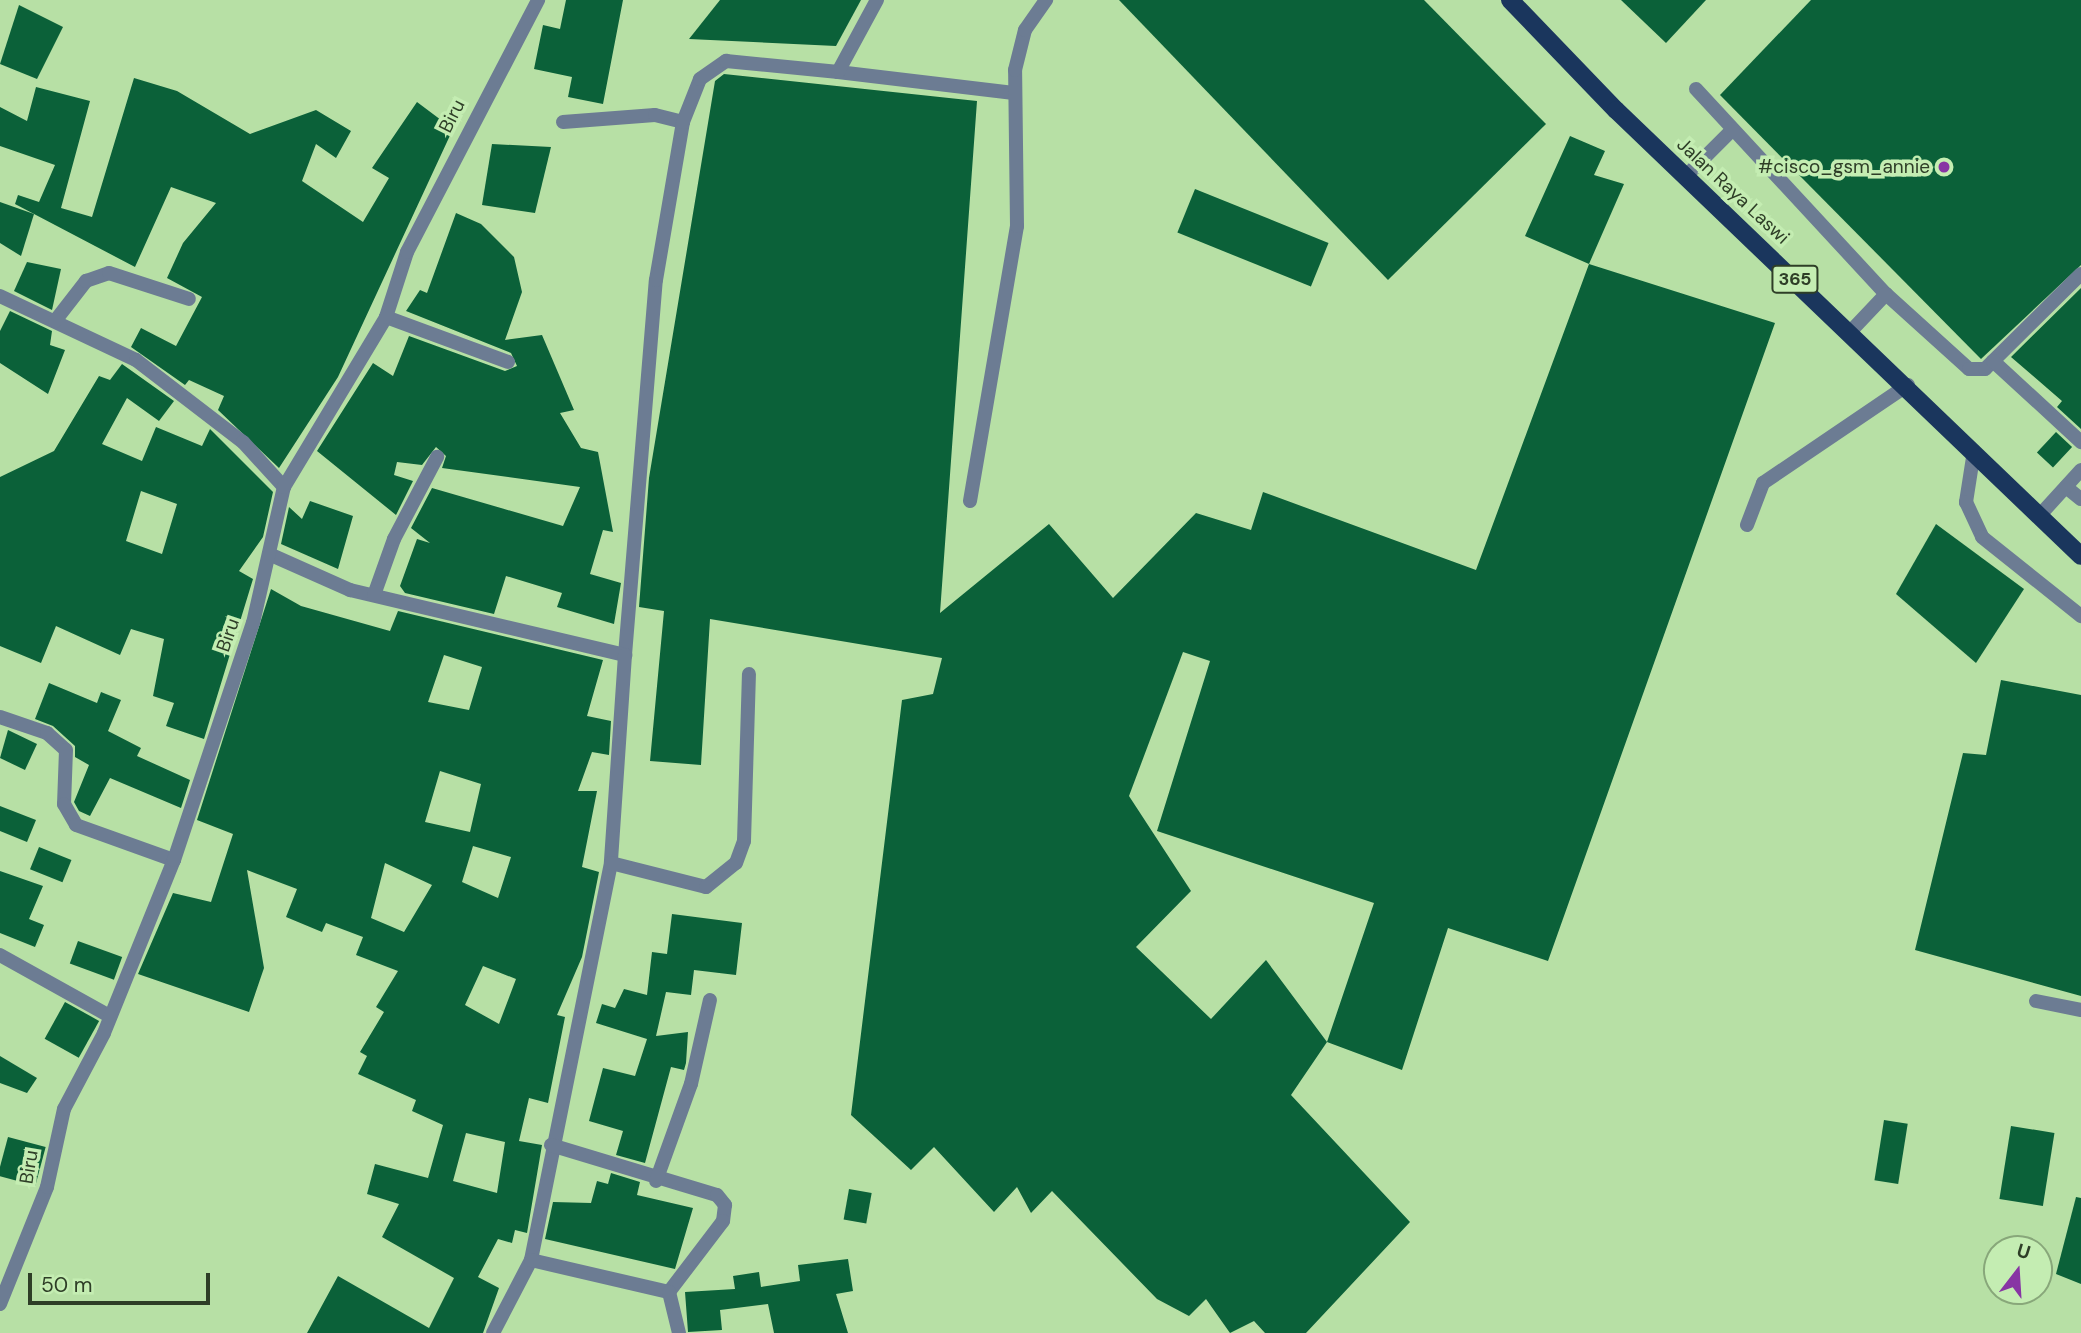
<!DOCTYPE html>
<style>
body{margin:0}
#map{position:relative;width:2081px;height:1333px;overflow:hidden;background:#b7e0a5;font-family:"DM Sans",sans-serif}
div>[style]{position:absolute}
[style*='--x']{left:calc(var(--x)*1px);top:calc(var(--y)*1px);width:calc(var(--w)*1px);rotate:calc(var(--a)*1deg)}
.building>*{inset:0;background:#0b6139;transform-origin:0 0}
.service>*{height:14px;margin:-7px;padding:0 7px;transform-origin:7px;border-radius:7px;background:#6c7c93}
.minor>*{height:14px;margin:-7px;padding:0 7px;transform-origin:7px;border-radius:7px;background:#6c7c93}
.primary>*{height:18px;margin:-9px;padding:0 9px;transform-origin:9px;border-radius:9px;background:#1a365d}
.dots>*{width:19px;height:19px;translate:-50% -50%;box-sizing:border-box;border:4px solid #c4edb2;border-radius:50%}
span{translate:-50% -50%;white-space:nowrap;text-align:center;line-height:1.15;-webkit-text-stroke:7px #c4edb2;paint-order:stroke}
.shield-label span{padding:2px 5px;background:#c4edb2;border:2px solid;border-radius:5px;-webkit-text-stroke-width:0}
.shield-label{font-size:18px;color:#2e3e27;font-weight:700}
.street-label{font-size:19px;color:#2e3e27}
.poi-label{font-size:19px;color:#2e3e27}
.right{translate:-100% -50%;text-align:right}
.north{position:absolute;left:1983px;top:1235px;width:70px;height:70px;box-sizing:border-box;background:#c4edb2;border:2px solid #88a77a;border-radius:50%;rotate:17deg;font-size:19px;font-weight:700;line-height:28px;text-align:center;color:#2e3e27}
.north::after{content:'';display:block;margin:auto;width:24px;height:32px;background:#8835a4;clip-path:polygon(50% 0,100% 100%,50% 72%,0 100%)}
.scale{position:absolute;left:28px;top:1273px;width:182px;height:32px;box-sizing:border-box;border:4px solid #2e3e27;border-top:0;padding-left:9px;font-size:21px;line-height:24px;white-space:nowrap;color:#2e3e27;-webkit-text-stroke:5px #c4edb2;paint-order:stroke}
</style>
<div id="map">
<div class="building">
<i style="clip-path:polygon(566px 0,623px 0,603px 104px,568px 97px,572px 77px,534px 69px,543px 25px,560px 29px)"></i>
<i style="clip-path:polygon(720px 0,861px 0,836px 46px,689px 39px)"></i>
<i style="clip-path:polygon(1119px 0,1424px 0,1546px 124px,1388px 280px)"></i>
<i style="clip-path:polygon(1621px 0,1706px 0,1666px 43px)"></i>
<i style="clip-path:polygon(1811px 0,2081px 0,2081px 265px,1981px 359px,1720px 95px)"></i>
<i style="clip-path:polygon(19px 5px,63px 27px,37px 79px,0 64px)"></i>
<i style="clip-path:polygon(evenodd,724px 74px,977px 101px,940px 613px,1049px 524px,1113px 598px,1196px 513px,1251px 530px,1263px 492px,1476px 570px,1589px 264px,1775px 323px,1548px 961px,1448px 928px,1402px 1070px,1327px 1042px,1291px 1095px,1410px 1222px,1306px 1333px,1265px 1333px,1254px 1321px,1230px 1333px,1206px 1299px,1189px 1316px,1157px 1299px,1052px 1191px,1031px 1213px,1017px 1187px,994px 1212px,934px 1147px,911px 1170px,851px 1115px,902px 700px,933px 694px,942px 658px,710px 619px,701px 765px,650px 761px,664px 611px,639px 607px,649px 478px,715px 81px,724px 74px,1183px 652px,1210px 661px,1157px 831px,1374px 903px,1327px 1042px,1266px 960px,1211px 1019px,1136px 947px,1191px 891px,1129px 796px,1183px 652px)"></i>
<i style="clip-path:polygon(134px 78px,177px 91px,250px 134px,316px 110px,351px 131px,336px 158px,316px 144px,302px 181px,363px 222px,389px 178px,372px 168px,417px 102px,453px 129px,338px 377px,279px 468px,218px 410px,224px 396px,189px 380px,185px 385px,131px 347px,141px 328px,176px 346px,202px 297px,167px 278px,183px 243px,216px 203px,171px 187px,135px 267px,15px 204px,18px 195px,39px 202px,55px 165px,0 146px,0 107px,27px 121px,36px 87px,90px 101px,61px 208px,92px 217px)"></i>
<i style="clip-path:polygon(1570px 136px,1605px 151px,1594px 175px,1624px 184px,1589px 264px,1525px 236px)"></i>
<i style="clip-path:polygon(492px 144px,551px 147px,535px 213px,482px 205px)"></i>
<i style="left:1195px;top:189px;width:144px;height:47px;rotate:22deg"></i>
<i style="clip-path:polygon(0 202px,34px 214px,21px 256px,0 243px)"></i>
<i style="clip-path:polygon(456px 213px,481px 224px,514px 257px,522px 292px,505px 340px,542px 335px,574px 410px,560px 413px,581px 448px,598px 452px,613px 532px,603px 530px,590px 574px,621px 583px,614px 624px,557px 607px,562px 593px,506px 576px,494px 614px,405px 593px,400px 586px,417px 539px,430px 543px,411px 528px,432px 488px,563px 526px,580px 487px,442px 468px,446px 456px,436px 447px,422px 465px,397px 462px,394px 475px,413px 481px,396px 515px,317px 451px,373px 363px,393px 376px,409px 336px,505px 371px,517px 366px,511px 353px,406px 311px,420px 290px,427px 293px)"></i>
<i style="clip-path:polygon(27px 262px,61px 269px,52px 310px,14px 291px)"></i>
<i style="clip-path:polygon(2081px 288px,2081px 429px,2057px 407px,2062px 401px,2011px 357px)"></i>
<i style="clip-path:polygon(10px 311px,52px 331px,50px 345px,65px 350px,48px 394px,0 363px,0 331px)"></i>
<i style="clip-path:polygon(evenodd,122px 364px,174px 401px,159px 421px,127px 398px,102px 444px,142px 461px,156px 427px,202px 446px,210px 429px,273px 492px,263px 537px,239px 571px,253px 579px,204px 739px,166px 726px,174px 703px,153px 696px,164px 639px,131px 629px,120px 655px,56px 626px,41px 663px,0 646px,0 477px,54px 451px,99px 376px,110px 380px,122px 364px,141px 491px,177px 504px,162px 554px,126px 541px,141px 491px)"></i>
<i style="left:2056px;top:432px;width:22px;height:28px;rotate:43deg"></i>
<i style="clip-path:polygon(310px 501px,353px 516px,338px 569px,281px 544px,289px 507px,302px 519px)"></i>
<i style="clip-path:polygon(1936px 524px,2024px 589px,1976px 663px,1896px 594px)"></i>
<i style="clip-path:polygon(evenodd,271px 589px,301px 606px,390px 631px,398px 611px,603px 660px,587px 716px,611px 721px,609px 755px,592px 752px,578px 791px,597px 791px,582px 867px,599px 872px,582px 957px,557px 1015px,565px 1017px,548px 1103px,529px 1098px,519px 1141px,542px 1145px,527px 1233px,515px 1230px,512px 1243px,498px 1239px,478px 1277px,499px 1288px,483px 1333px,307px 1333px,338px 1276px,429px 1328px,454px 1278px,382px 1237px,399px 1204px,367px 1194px,375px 1164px,428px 1178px,443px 1125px,412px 1111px,416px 1100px,358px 1074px,367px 1056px,360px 1052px,384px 1012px,376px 1007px,398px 971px,356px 955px,363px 937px,326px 923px,322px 932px,286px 917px,297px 889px,247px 870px,264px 968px,249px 1012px,138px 974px,173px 893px,211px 902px,233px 834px,197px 820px,271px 589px,444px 655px,482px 667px,469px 710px,428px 702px,444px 655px,271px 589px,440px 771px,481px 784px,470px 832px,425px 822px,440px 771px,271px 589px,473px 846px,511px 857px,498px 898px,462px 882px,473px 846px,271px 589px,385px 863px,432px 885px,404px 932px,371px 918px,385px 863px,271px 589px,483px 966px,516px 979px,499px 1024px,465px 1005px,483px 966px,271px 589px,466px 1133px,505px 1142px,497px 1193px,453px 1181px,466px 1133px)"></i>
<i style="clip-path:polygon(2001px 680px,2081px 695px,2081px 996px,1915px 950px,1963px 753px,1986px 755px)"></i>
<i style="clip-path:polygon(49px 683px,97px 703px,101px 692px,121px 700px,108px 731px,141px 748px,137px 756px,190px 780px,181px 808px,110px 778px,90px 816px,79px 811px,74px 802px,89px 765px,75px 757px,75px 746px,53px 726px,35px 719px)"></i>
<i style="clip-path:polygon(8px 730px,37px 744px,25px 770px,0 758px)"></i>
<i style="clip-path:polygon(0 806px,36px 820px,27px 842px,0 831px)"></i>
<i style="left:39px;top:847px;width:35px;height:24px;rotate:22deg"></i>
<i style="clip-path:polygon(0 871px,43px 886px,29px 919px,44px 925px,35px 947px,0 933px)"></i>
<i style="clip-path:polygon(672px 914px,742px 923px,736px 975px,694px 970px,691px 995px,666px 992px,656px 1036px,688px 1032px,686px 1063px,684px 1070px,671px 1067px,645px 1163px,616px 1155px,623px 1131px,589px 1121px,603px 1068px,635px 1076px,647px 1039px,596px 1023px,602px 1004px,615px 1008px,624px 989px,647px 995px,652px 952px,667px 954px)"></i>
<i style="left:78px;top:941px;width:47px;height:24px;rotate:20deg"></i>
<i style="left:65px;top:1002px;width:39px;height:42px;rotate:29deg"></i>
<i style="clip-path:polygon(0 1056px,37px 1078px,27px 1093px,0 1083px)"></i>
<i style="left:1884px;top:1120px;width:24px;height:61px;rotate:9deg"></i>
<i style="left:2011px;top:1126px;width:44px;height:74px;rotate:9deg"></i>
<i style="left:8px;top:1137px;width:39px;height:40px;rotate:15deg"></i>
<i style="clip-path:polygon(611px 1173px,640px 1182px,637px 1195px,693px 1208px,675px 1269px,545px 1239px,553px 1202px,591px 1203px,597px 1181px,608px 1184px)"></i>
<i style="left:849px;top:1189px;width:23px;height:31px;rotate:10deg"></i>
<i style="clip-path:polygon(2076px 1197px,2081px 1198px,2081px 1284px,2056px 1274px)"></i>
<i style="clip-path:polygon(848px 1259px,853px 1291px,836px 1294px,848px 1333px,774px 1333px,768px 1304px,720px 1310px,722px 1330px,688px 1332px,685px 1292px,735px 1289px,733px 1276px,759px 1272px,761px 1287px,800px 1281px,798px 1265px)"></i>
</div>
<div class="service">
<i style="--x:838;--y:72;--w:177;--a:6.8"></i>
<i style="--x:1696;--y:89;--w:280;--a:47.2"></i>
<i style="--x:1886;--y:294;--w:112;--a:42.1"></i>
<i style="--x:1969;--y:369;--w:16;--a:0"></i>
<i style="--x:1985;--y:369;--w:135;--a:-44.7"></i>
<i style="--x:563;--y:122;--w:92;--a:-4.4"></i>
<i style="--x:655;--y:115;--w:29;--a:14"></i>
<i style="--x:1686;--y:176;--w:66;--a:-45"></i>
<i style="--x:1851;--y:331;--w:51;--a:-46.6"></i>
<i style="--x:1993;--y:361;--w:120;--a:42.6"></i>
<i style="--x:2066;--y:487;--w:19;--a:39"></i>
<i style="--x:970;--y:501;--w:279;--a:-80.3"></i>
<i style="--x:1017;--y:226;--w:156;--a:-90.7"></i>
<i style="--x:1015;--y:70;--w:41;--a:-76"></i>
<i style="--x:1025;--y:30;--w:37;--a:-55"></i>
<i style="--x:2040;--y:515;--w:61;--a:-47.7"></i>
<i style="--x:1747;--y:525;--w:45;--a:-69.1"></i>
<i style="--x:1763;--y:483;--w:175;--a:-34.1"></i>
<i style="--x:625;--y:655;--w:376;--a:-85.3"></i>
<i style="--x:656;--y:280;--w:160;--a:-80.3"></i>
<i style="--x:683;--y:122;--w:46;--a:-68.4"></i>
<i style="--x:700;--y:79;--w:32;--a:-35"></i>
<i style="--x:726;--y:61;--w:113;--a:5.6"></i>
<i style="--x:838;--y:72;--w:82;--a:-61.6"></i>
<i style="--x:2036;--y:1001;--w:46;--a:11.3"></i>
</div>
<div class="minor">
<i style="--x:0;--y:296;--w:150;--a:25.2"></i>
<i style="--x:136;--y:360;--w:135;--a:37.5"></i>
<i style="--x:243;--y:442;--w:61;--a:47.7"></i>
<i style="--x:386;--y:317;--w:130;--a:20.2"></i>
<i style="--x:55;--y:321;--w:51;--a:-52.2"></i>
<i style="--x:86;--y:281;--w:24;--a:-19"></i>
<i style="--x:109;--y:273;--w:84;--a:18"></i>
<i style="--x:1974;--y:451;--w:52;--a:98.9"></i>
<i style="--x:1966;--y:502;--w:38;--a:65"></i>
<i style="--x:1982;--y:537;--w:127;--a:38.6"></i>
<i style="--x:269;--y:554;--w:89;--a:24"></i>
<i style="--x:350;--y:590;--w:283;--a:13.3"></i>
<i style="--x:625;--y:655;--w:208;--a:93.9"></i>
<i style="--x:611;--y:863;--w:405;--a:101.4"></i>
<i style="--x:531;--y:1260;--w:82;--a:117.5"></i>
<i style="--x:374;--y:595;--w:59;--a:-70.3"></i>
<i style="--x:394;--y:539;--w:93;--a:-62.3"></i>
<i style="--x:0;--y:717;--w:50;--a:18.8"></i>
<i style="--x:47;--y:733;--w:25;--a:42"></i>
<i style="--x:66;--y:750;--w:54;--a:92.1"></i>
<i style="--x:64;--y:804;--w:24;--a:60"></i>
<i style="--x:76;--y:825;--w:104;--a:19.7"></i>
<i style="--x:611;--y:863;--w:98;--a:14.2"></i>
<i style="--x:706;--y:887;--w:38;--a:-39"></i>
<i style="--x:736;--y:863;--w:23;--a:-70"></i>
<i style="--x:744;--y:841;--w:167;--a:-88.3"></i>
<i style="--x:0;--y:955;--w:124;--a:29.1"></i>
<i style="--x:551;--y:1145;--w:173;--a:16.8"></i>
<i style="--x:717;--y:1195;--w:13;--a:51"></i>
<i style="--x:725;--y:1205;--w:16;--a:97"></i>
<i style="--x:723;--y:1221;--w:89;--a:127.3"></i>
<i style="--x:656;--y:1181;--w:103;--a:-70.2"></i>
<i style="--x:691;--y:1084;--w:86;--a:-77.3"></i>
<i style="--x:531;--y:1260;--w:142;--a:13.1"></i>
<i style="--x:669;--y:1292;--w:42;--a:76.3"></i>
<i style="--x:0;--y:1304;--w:126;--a:-68.1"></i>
<i style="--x:47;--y:1187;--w:80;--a:-77.7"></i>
<i style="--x:64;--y:1109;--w:86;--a:-62.2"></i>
<i style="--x:104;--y:1033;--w:187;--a:-68"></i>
<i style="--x:174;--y:860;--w:250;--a:-71.6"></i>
<i style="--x:253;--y:623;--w:139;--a:-77.2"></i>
<i style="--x:284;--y:487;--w:198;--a:-59"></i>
<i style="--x:386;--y:317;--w:68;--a:-72.1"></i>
<i style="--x:407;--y:252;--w:284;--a:-62.5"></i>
</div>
<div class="primary">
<i style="--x:1510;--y:0;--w:153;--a:46.1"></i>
<i style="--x:1616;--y:110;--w:644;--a:43.81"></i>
</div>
<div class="dots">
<i style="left:1944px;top:167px;background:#8835a4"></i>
</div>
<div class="shield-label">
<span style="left:1795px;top:279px">365</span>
</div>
<div class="street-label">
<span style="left:452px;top:116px;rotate:-63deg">Biru</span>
<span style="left:1733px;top:191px;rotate:43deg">Jalan Raya Laswi</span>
<span style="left:228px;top:635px;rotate:-71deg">Biru</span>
<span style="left:29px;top:1167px;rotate:-81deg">Biru</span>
</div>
<div class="poi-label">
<span class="right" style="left:1930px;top:167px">#cisco_gsm_annie</span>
</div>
<div class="north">U</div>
<div class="scale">50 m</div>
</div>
